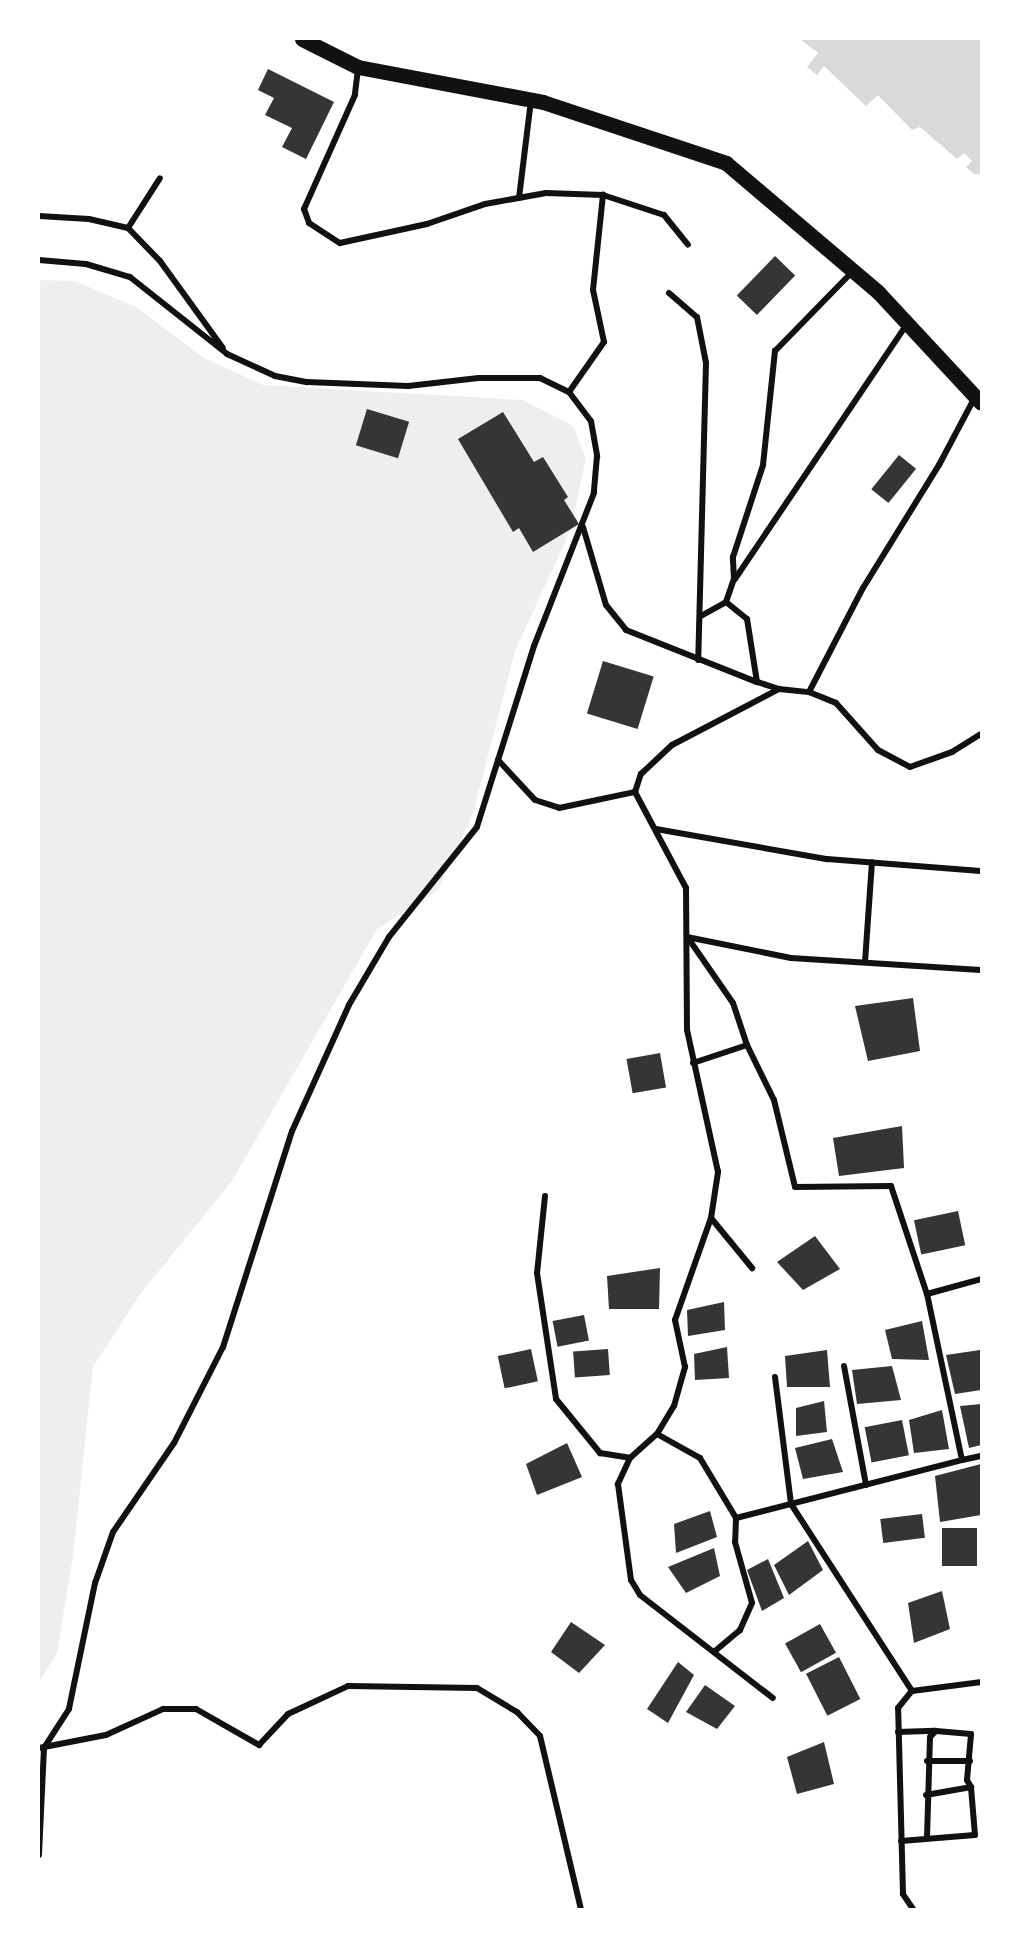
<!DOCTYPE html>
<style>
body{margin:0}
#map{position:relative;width:1020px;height:1948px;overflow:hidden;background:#fff;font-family:Rubik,sans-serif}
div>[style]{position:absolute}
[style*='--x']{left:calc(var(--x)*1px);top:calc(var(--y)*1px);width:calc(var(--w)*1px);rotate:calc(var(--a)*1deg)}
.green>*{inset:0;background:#eee}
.water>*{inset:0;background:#d9d9d9}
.building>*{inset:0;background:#353535;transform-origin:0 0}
.minor>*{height:6px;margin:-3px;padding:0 3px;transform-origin:3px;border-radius:3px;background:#111}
.primary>*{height:15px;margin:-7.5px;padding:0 7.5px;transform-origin:7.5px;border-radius:7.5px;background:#111}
span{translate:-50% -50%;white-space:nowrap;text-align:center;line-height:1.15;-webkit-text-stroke:4.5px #fff;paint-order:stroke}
.frame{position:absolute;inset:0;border:40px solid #fff;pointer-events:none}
</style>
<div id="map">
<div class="green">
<i style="clip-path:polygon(39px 280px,75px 281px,136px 307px,204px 358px,263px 385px,523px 400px,573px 426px,586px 458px,571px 529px,515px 651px,473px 814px,438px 890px,377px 929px,232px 1181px,141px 1293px,93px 1367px,73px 1556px,57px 1653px,39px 1682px)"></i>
</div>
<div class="water">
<i style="clip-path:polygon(800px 39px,981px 39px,981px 174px,974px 174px,966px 167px,972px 161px,964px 153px,957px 159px,920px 127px,912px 130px,878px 95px,866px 106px,824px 66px,817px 75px,807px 67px,818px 53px)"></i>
</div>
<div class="building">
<i style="clip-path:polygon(268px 69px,334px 102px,306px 159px,282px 147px,292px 128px,265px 115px,274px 98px,258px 90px)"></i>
<i style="left:775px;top:256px;width:28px;height:55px;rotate:44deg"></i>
<i style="left:367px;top:409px;width:44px;height:38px;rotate:17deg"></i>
<i style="clip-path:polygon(503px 412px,534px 462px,543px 457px,568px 497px,564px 500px,579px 524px,533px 552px,519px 528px,513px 532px,458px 439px)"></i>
<i style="left:899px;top:455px;width:22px;height:44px;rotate:39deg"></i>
<i style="left:603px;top:661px;width:53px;height:55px;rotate:17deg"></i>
<i style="clip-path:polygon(913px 998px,920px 1051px,868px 1061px,855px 1006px)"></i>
<i style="left:660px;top:1053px;width:35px;height:34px;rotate:80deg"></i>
<i style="clip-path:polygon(902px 1126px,904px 1168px,839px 1176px,833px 1138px)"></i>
<i style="left:958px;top:1211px;width:35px;height:45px;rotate:78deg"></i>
<i style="clip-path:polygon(815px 1236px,840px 1269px,803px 1290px,777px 1262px)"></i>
<i style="clip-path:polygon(660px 1268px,659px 1309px,609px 1309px,607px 1276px)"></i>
<i style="clip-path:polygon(724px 1302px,725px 1330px,688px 1336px,687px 1310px)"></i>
<i style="left:584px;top:1315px;width:26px;height:32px;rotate:79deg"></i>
<i style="clip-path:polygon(922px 1321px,929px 1360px,892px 1359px,885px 1330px)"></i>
<i style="clip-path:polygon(727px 1347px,729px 1378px,695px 1380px,694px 1354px)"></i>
<i style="left:531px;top:1349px;width:33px;height:34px;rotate:78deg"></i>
<i style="left:608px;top:1349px;width:26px;height:35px;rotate:86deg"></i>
<i style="clip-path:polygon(827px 1350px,830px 1387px,787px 1387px,785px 1356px)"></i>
<i style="clip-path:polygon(980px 1350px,981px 1390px,955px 1394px,946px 1355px)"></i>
<i style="clip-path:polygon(892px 1366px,901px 1400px,857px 1404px,852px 1370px)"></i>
<i style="clip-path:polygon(824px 1401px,827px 1432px,796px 1436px,796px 1408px)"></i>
<i style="clip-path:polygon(981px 1404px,981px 1445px,969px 1448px,960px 1406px)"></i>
<i style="clip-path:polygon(942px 1410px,949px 1449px,914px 1453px,909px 1420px)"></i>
<i style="left:902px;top:1420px;width:36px;height:38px;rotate:79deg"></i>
<i style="clip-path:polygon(832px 1439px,843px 1472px,803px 1479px,795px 1448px)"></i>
<i style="clip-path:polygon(567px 1443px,582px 1477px,537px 1495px,526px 1464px)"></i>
<i style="clip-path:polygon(981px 1464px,981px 1515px,940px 1522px,935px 1476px)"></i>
<i style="clip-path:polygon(710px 1511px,717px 1537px,676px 1553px,674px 1524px)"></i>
<i style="left:922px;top:1514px;width:24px;height:42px;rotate:83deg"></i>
<i style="left:942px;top:1528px;width:35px;height:38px"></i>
<i style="clip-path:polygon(808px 1541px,823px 1570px,789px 1595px,774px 1565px)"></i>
<i style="clip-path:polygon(714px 1548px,720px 1576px,686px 1593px,668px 1567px)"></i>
<i style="clip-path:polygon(768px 1559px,784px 1598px,762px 1611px,747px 1570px)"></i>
<i style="clip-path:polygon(942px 1591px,950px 1629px,914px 1643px,908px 1603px)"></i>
<i style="clip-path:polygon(571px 1622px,605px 1645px,579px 1673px,551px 1652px)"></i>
<i style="left:820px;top:1624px;width:33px;height:40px;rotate:61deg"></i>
<i style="left:839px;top:1657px;width:47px;height:37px;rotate:63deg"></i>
<i style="clip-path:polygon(678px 1662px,694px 1675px,668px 1723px,647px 1709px)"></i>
<i style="clip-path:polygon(705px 1685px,735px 1706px,717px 1729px,686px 1712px)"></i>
<i style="clip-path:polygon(824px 1742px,834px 1784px,797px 1794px,787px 1757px)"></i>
</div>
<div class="minor">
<i style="--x:358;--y:69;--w:26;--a:97"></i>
<i style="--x:355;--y:95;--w:125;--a:114.1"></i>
<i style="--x:304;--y:209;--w:15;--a:70"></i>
<i style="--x:309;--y:223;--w:37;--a:33"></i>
<i style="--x:340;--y:243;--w:89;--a:-12.3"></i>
<i style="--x:427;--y:224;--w:61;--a:-19"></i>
<i style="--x:485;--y:204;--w:62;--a:-10.2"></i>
<i style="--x:546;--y:193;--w:57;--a:2"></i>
<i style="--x:603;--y:195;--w:64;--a:18.2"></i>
<i style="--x:664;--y:215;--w:38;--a:51"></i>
<i style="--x:519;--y:198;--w:99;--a:-83"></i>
<i style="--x:39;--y:216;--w:50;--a:3.4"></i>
<i style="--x:89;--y:219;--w:40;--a:13"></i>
<i style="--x:128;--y:228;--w:46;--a:45.9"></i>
<i style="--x:160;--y:261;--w:107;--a:54.1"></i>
<i style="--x:128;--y:228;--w:59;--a:-57.4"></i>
<i style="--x:39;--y:260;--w:47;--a:4.9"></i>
<i style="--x:86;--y:264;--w:46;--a:16.5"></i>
<i style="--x:130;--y:277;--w:124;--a:38.4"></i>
<i style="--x:227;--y:354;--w:53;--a:24.6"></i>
<i style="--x:275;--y:376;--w:33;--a:11"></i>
<i style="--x:307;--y:382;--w:101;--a:2.3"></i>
<i style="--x:408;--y:386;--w:71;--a:-6.4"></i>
<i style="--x:479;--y:378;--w:61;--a:0"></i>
<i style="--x:540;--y:378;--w:32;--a:26"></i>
<i style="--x:569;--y:392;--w:36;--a:53"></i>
<i style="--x:591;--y:421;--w:36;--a:80"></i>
<i style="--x:597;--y:456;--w:37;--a:95"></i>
<i style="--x:594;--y:493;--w:164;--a:111.4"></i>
<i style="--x:534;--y:646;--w:190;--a:107.5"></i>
<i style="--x:477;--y:827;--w:141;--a:128.7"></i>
<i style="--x:389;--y:937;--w:79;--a:120.5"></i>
<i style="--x:349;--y:1005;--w:138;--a:114.3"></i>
<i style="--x:292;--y:1131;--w:227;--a:107.7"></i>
<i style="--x:223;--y:1347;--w:108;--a:117"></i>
<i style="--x:174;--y:1443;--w:108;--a:124.4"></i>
<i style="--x:113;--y:1532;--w:54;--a:109.4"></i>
<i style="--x:95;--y:1583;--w:129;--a:101.7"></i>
<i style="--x:69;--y:1709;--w:46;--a:122.7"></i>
<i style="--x:44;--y:1748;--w:107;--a:92.7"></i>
<i style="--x:669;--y:293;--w:37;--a:41"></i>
<i style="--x:697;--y:317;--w:47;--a:78.9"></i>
<i style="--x:706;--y:363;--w:297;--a:91.5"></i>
<i style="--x:569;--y:392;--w:61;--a:-55"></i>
<i style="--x:604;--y:342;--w:53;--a:-101.9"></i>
<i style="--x:593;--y:290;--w:96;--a:-84"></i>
<i style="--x:583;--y:527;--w:81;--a:73.6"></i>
<i style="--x:606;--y:605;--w:32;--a:51"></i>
<i style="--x:626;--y:630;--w:141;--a:21.7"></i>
<i style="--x:735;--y:579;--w:308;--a:-56"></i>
<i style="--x:701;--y:616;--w:29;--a:-29"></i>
<i style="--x:779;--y:689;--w:23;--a:-162"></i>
<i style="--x:757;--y:682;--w:64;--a:-99"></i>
<i style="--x:747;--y:619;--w:27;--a:-141"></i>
<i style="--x:726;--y:602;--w:24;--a:-71"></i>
<i style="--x:734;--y:579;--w:22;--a:-93"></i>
<i style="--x:733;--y:557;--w:97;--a:-71.9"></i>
<i style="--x:763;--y:465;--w:115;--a:-84"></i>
<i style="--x:775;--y:351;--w:110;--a:-45.7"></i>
<i style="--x:809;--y:692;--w:117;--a:-62.6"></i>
<i style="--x:863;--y:588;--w:145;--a:-58.3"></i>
<i style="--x:939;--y:465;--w:77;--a:-62.1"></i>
<i style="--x:498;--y:760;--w:54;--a:47.2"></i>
<i style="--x:535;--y:800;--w:25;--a:18"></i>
<i style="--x:559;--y:808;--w:78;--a:-11.9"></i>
<i style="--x:656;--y:829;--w:174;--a:10"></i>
<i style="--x:827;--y:859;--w:154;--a:4.5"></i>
<i style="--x:687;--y:937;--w:106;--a:11.4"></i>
<i style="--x:791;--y:958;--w:190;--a:3.6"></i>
<i style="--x:688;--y:938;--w:79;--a:55.3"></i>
<i style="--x:733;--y:1003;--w:44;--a:71.6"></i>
<i style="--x:865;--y:962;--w:100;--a:-86"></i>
<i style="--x:693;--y:1063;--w:57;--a:-18.4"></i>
<i style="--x:747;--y:1045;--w:61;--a:63.9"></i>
<i style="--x:774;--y:1100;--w:89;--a:76.4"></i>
<i style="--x:795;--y:1187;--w:96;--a:-0.6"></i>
<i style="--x:891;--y:1186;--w:114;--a:71.6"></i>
<i style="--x:545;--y:1196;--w:77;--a:95.9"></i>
<i style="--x:537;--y:1273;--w:127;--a:81.4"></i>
<i style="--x:556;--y:1399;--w:70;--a:50.8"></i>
<i style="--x:600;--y:1453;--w:30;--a:9"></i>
<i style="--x:630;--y:1458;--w:36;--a:-42"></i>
<i style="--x:657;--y:1434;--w:33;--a:-59"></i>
<i style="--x:674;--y:1406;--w:41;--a:-74.2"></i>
<i style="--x:685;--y:1367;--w:48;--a:-102"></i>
<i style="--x:675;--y:1320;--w:108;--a:-70.6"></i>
<i style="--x:711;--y:1218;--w:47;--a:-81.3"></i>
<i style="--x:718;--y:1172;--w:145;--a:-102.3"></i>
<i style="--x:687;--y:1030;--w:142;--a:-90.4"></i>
<i style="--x:686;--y:888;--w:109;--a:-118"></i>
<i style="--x:635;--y:792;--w:19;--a:-72"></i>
<i style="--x:641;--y:774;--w:42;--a:-43.1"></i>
<i style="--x:672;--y:745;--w:121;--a:-27.6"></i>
<i style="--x:779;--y:689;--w:30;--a:6"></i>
<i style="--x:809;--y:692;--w:29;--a:22"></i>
<i style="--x:836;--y:703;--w:63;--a:48.2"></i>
<i style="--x:878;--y:750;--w:36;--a:28"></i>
<i style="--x:910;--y:767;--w:45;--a:-19.7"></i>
<i style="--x:952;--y:752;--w:34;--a:-32"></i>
<i style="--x:711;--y:1218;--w:65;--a:50.6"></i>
<i style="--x:844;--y:1366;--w:121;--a:79.5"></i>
<i style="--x:775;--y:1377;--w:128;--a:82.8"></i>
<i style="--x:791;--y:1504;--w:223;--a:57.1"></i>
<i style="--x:657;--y:1434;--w:49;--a:29.2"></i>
<i style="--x:700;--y:1458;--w:70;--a:59"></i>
<i style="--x:736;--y:1518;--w:24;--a:92"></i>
<i style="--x:735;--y:1542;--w:63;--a:74.4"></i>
<i style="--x:752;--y:1603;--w:30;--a:114"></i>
<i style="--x:740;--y:1630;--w:33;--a:140"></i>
<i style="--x:630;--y:1458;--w:29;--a:115"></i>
<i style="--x:618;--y:1484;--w:97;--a:82.3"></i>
<i style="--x:631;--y:1580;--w:17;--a:59"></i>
<i style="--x:640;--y:1595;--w:168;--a:37.8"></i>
<i style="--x:962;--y:1460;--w:19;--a:-12"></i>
<i style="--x:736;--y:1518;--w:233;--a:-14.4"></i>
<i style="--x:962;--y:1460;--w:170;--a:-101.9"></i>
<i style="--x:927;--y:1294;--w:56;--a:-15.5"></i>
<i style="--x:898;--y:1732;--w:37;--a:-2"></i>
<i style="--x:39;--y:1748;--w:68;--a:-11"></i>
<i style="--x:106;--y:1735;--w:63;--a:-24.5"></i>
<i style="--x:163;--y:1709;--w:33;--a:0"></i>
<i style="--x:196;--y:1709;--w:73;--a:29.7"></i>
<i style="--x:259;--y:1745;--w:42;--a:-46.9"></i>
<i style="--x:288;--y:1714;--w:66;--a:-25"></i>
<i style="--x:348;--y:1686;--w:129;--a:0.9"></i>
<i style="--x:477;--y:1688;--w:47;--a:31"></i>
<i style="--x:517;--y:1712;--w:33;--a:46"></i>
<i style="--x:540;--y:1736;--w:178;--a:76.7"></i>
<i style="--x:927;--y:1761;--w:43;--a:0"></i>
<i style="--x:926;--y:1795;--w:46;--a:-10.1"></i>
<i style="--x:901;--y:1841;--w:74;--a:-4.6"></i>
<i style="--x:975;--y:1835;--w:48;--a:-94.8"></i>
<i style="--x:971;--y:1787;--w:8;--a:-120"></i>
<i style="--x:967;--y:1780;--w:46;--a:-85"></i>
<i style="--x:971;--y:1734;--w:35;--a:-175"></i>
<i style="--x:936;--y:1731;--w:8;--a:135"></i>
<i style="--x:930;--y:1737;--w:101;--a:91.7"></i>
<i style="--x:913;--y:1909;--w:18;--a:-124"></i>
<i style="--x:903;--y:1894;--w:186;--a:-91.5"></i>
<i style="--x:898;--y:1708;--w:22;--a:-51"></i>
<i style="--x:912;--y:1691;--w:70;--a:-7.4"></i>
</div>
<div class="primary">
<i style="--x:302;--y:39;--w:63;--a:26.6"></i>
<i style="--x:358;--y:67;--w:188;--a:10.7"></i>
<i style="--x:543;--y:102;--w:193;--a:18.4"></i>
<i style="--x:726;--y:163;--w:199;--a:40.3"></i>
<i style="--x:878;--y:292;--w:151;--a:47.1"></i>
</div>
<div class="frame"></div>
</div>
